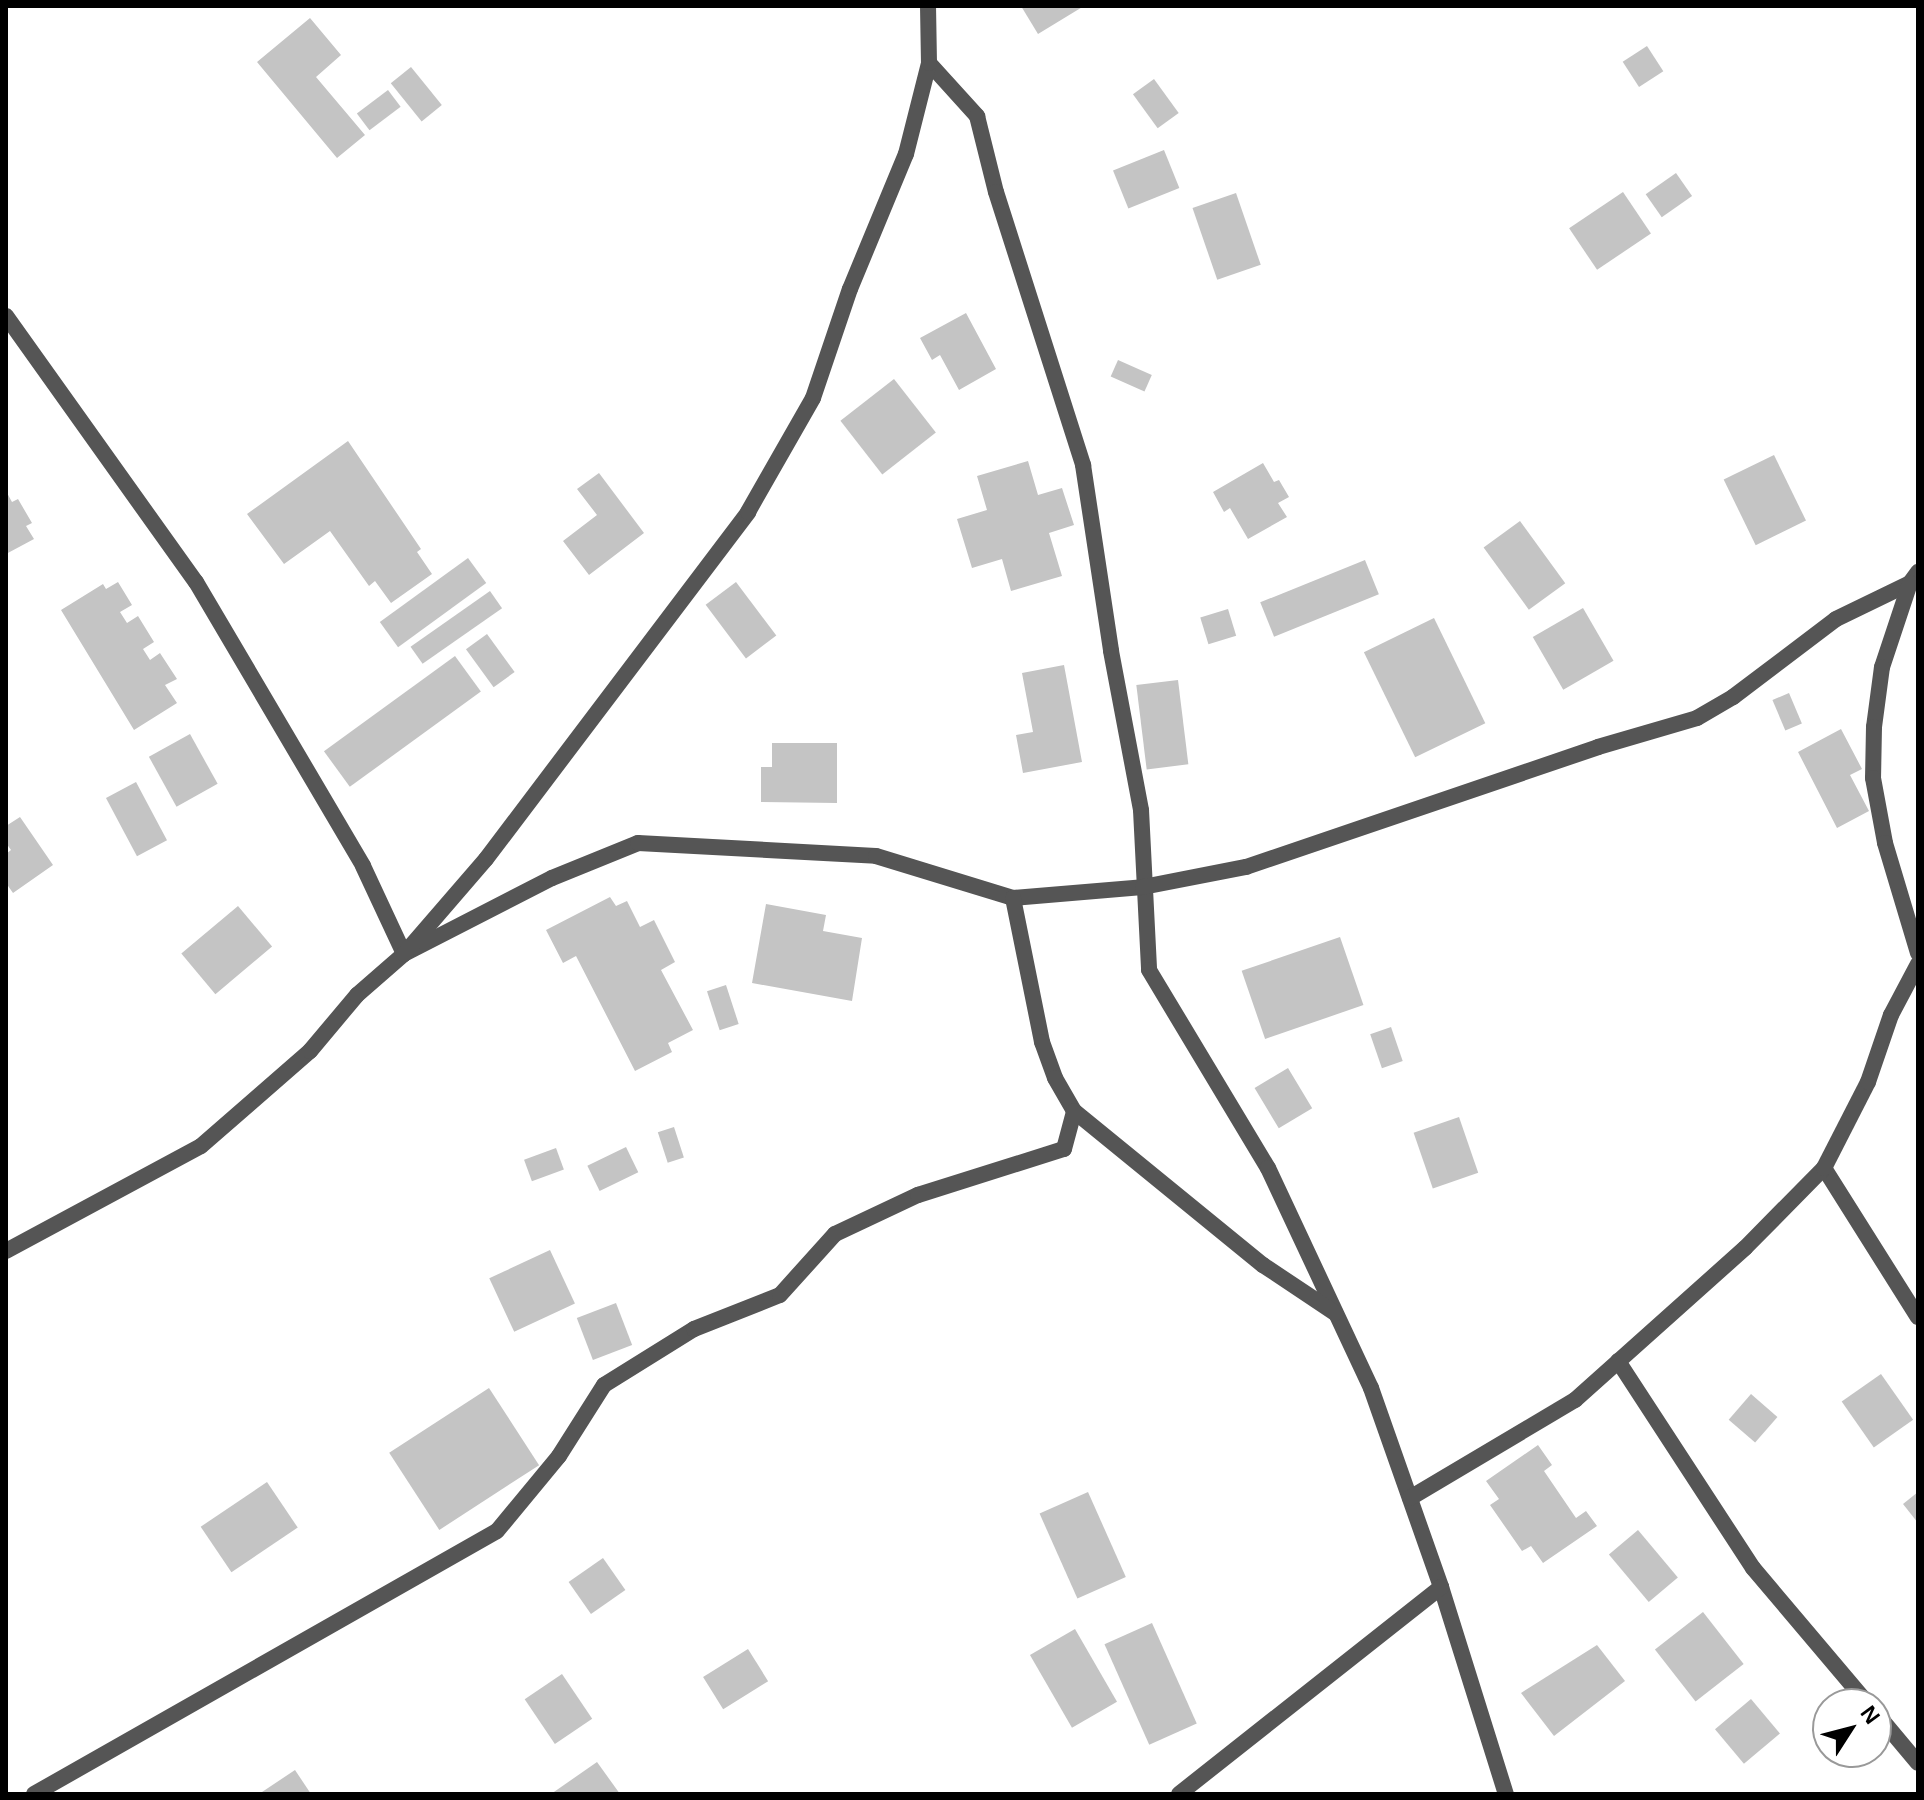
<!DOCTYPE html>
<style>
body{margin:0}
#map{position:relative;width:1924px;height:1800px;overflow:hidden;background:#fff;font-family:Helvetica,sans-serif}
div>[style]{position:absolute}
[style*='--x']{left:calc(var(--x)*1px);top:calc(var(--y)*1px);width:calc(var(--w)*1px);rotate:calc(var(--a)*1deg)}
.building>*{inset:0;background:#c4c4c4;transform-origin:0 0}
.street>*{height:16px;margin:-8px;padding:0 8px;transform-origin:8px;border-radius:8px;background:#555}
span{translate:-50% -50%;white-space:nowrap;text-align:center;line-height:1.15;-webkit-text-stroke:6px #fff;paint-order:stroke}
.frame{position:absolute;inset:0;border:8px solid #000;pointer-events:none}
.north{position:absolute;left:1812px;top:1688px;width:80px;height:80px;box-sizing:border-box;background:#fff;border:2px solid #999;border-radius:50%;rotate:54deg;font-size:22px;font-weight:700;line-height:32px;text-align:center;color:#000}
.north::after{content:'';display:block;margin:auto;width:28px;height:36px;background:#000;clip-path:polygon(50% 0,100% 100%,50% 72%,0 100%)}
</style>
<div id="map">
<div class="building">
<i style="clip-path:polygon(1021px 6px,1084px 6px,1038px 34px)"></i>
<i style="clip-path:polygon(310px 18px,341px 55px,316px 77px,365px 135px,337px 158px,257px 62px)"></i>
<i style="left:1647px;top:46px;width:30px;height:29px;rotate:57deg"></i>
<i style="left:411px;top:67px;width:49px;height:26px;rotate:51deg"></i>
<i style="left:1154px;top:79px;width:42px;height:26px;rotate:54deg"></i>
<i style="left:388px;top:90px;width:21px;height:39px;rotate:53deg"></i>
<i style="left:1164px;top:150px;width:41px;height:55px;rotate:68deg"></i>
<i style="left:1676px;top:173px;width:28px;height:37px;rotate:55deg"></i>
<i style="left:1623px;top:192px;width:50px;height:65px;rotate:56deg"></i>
<i style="left:1236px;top:193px;width:76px;height:46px;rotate:71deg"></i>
<i style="clip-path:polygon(966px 313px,996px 369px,959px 390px,940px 355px,932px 360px,920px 338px)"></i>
<i style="left:1118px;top:360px;width:37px;height:18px;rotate:24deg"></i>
<i style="left:894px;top:379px;width:68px;height:68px;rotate:52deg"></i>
<i style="clip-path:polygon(348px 441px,421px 549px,417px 552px,432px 574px,391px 603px,375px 581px,369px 586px,330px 531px,284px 564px,247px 514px)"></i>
<i style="left:1774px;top:455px;width:73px;height:56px;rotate:64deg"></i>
<i style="clip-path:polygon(1028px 461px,1038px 495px,1062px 488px,1074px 525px,1049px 533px,1062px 576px,1011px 591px,1002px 559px,972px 568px,957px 519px,987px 510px,977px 476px)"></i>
<i style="clip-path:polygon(1263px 463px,1274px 482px,1279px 480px,1289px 497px,1278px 503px,1287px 517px,1248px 539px,1230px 508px,1224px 512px,1213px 492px)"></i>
<i style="clip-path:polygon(599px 473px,644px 533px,589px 575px,563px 541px,597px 515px,577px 489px)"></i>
<i style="clip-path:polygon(6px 491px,12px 502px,18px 499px,32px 523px,26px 526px,34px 539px,6px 554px)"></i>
<i style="left:1520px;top:521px;width:77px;height:45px;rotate:54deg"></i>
<i style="left:468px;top:558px;width:31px;height:109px;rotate:54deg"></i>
<i style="left:1365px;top:560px;width:37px;height:113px;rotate:68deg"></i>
<i style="clip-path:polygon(118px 582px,132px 605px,120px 612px,127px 623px,138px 616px,154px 642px,143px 649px,150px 660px,160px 653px,177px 679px,165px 685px,177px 703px,134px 730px,61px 610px,103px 584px,106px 589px)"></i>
<i style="left:736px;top:582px;width:67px;height:38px;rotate:53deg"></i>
<i style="left:490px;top:591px;width:21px;height:97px;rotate:55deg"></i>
<i style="left:1583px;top:608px;width:61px;height:58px;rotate:60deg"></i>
<i style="left:1228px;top:609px;width:28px;height:29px;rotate:73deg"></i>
<i style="left:1434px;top:618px;width:117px;height:78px;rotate:64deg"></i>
<i style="left:487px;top:634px;width:47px;height:26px;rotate:54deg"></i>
<i style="left:455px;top:656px;width:44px;height:162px;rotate:54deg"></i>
<i style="clip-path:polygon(1064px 665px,1082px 762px,1023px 773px,1016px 735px,1033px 732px,1022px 673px)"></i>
<i style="left:1178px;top:680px;width:85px;height:42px;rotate:83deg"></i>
<i style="left:1789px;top:693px;width:33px;height:18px;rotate:67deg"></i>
<i style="clip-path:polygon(1841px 729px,1862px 769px,1850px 775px,1869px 811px,1837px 828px,1798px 752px)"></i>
<i style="left:190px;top:734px;width:57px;height:47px;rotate:61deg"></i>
<i style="clip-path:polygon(772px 743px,837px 743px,837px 803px,761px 802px,761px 767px,772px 767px)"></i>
<i style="left:136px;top:782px;width:66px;height:34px;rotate:62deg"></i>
<i style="clip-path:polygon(20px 817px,53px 865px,13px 893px,6px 883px,6px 854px,11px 850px,6px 843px,6px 826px)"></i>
<i style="clip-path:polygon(610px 897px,616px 906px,627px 901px,640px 927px,654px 920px,675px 962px,661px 970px,693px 1030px,668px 1043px,672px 1052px,635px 1071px,576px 956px,563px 963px,546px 930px)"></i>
<i style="clip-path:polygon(766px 904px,826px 915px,823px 931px,862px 938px,852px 1001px,752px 983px)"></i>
<i style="left:238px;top:906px;width:53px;height:74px;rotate:50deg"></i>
<i style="left:1340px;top:937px;width:72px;height:104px;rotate:71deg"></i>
<i style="left:726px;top:985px;width:41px;height:20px;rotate:72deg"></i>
<i style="left:1391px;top:1027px;width:36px;height:22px;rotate:71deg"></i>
<i style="left:1288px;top:1068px;width:47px;height:39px;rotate:59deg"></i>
<i style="left:1459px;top:1117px;width:59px;height:48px;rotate:71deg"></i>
<i style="left:674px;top:1127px;width:32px;height:17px;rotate:72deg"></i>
<i style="left:626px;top:1147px;width:28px;height:43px;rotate:64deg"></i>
<i style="left:556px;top:1148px;width:23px;height:34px;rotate:70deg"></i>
<i style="left:550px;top:1250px;width:59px;height:67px;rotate:65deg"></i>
<i style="left:616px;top:1303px;width:45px;height:42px;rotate:69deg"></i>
<i style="left:1881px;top:1374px;width:56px;height:48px;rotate:55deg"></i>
<i style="left:489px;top:1388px;width:92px;height:119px;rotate:57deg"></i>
<i style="left:1751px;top:1394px;width:35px;height:34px;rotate:41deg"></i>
<i style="clip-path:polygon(1538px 1445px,1552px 1465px,1544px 1471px,1576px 1518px,1586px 1511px,1597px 1526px,1543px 1563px,1531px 1546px,1522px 1551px,1490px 1505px,1499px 1499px,1486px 1481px)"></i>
<i style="left:267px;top:1482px;width:55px;height:80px;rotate:56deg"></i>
<i style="left:1088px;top:1492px;width:93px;height:53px;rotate:66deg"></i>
<i style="clip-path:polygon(1918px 1492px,1918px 1523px,1903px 1504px)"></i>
<i style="left:1638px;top:1530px;width:62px;height:38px;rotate:50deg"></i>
<i style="left:603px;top:1558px;width:39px;height:42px;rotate:55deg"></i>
<i style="left:1703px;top:1612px;width:66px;height:61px;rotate:52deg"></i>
<i style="left:1152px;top:1623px;width:110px;height:52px;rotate:66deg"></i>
<i style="left:1075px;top:1629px;width:84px;height:52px;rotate:60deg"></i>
<i style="clip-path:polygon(1597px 1645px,1625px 1681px,1554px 1736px,1521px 1693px)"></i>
<i style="left:748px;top:1649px;width:38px;height:53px;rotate:58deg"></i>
<i style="left:562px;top:1674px;width:54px;height:45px;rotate:56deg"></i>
<i style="left:1751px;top:1699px;width:45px;height:47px;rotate:50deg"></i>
<i style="clip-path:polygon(597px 1762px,620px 1794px,551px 1794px)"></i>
<i style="clip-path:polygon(295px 1770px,311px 1794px,259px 1794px)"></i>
</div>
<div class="street">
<i style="--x:929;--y:63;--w:72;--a:47.8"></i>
<i style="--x:977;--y:116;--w:78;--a:76"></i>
<i style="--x:996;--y:192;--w:287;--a:72.3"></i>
<i style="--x:1083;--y:465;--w:188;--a:81.4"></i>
<i style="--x:1111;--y:651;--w:162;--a:79.3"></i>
<i style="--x:1141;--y:810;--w:160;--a:87.1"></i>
<i style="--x:1149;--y:970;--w:231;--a:59"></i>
<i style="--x:1268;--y:1168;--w:243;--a:64.9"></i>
<i style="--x:1371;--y:1388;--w:211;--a:70.6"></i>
<i style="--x:1441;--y:1587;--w:217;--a:72.6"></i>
<i style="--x:6;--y:316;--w:327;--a:54.5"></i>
<i style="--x:196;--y:582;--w:329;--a:59.5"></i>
<i style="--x:363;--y:866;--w:97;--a:65"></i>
<i style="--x:404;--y:954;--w:166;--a:-27.2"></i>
<i style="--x:552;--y:878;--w:93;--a:-22.1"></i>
<i style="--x:638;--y:843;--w:238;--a:3.1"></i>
<i style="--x:876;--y:856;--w:143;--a:17"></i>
<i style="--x:1013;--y:898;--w:130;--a:-4.8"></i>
<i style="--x:1143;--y:887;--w:105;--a:-11"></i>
<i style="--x:1246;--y:867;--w:372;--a:-18.8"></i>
<i style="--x:1598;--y:747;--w:103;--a:-16.3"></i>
<i style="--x:1697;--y:718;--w:42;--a:-30.3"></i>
<i style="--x:1733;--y:697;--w:129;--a:-37.1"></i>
<i style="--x:1836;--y:619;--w:82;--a:-25.9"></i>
<i style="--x:1910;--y:583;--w:14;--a:-54"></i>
<i style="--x:1910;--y:583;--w:89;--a:108.4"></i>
<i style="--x:1882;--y:667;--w:61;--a:97.6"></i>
<i style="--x:1874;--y:727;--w:51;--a:91.1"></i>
<i style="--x:1873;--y:778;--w:66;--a:79.5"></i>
<i style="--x:1885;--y:843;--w:115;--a:73.3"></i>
<i style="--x:1013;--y:898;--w:147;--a:78.6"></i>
<i style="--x:1042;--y:1042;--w:38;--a:70"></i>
<i style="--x:1055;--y:1078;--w:38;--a:60"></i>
<i style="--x:1074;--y:1111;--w:244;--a:39.2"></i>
<i style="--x:1263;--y:1265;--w:87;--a:33.7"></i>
<i style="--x:1824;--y:1168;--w:176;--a:57.8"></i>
<i style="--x:6;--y:1251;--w:221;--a:-28.3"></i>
<i style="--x:201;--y:1146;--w:145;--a:-41.1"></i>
<i style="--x:310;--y:1051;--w:73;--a:-50"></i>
<i style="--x:357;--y:995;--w:62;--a:-41.1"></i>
<i style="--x:404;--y:954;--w:125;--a:-49.2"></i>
<i style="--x:486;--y:859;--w:435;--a:-52.9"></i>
<i style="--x:748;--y:512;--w:131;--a:-60.3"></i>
<i style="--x:813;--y:398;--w:115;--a:-71.3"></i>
<i style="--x:850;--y:289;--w:146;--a:-67.5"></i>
<i style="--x:906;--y:154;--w:94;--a:-75.8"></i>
<i style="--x:929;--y:63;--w:57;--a:-91"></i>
<i style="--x:1618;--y:1361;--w:247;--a:56.9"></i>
<i style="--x:1753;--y:1568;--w:178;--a:49.8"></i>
<i style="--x:1410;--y:1498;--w:192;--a:-30.7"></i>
<i style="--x:1575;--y:1400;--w:228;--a:-41.8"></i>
<i style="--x:1745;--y:1248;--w:112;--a:-45.4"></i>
<i style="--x:1824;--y:1168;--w:97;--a:-62.9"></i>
<i style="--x:1868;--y:1082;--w:71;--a:-71.1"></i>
<i style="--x:1891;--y:1015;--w:58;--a:-62.1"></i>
<i style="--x:1876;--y:1713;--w:65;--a:50"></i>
<i style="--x:34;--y:1794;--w:532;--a:-29.6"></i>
<i style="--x:497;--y:1531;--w:97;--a:-50.4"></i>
<i style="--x:559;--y:1456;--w:84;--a:-57.6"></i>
<i style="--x:604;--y:1385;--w:106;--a:-31.9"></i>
<i style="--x:694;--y:1329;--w:92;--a:-21.6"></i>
<i style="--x:780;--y:1295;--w:82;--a:-48"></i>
<i style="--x:835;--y:1234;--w:92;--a:-25.2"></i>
<i style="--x:918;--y:1195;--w:153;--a:-17.5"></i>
<i style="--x:1064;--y:1149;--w:39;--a:-75"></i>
<i style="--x:1179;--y:1794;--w:334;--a:-38.3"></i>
</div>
<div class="frame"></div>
<div class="north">N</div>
</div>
